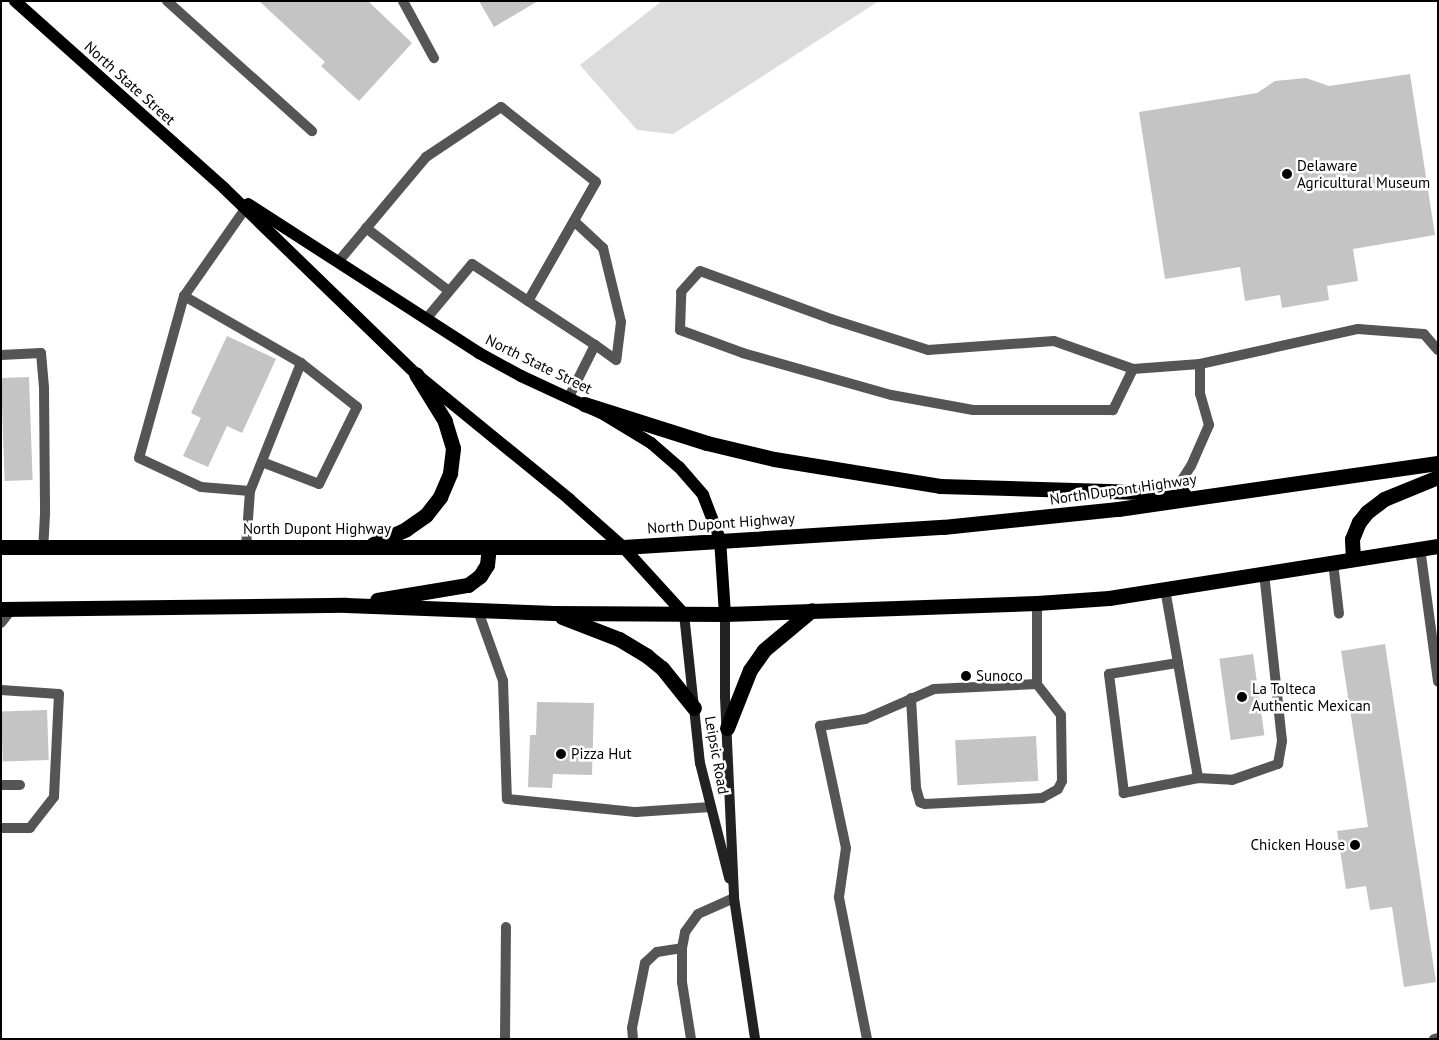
<!DOCTYPE html>
<style>
body{margin:0}
#map{position:relative;width:1439px;height:1040px;overflow:hidden;background:#fff;font-family:"PT Sans",sans-serif}
div>[style]{position:absolute}
[style*='--x']{left:calc(var(--x)*1px);top:calc(var(--y)*1px);width:calc(var(--w)*1px);rotate:calc(var(--a)*1deg)}
.green>*{inset:0;background:#dcdcdc}
.building>*{inset:0;background:#c4c4c4;transform-origin:0 0}
.lane>*{height:10px;margin:-5px;padding:0 5px;transform-origin:5px;border-radius:5px;background:#555}
.street>*{height:10px;margin:-5px;padding:0 5px;transform-origin:5px;border-radius:5px;background:#555}
.secondary>*{height:10px;margin:-5px;padding:0 5px;transform-origin:5px;border-radius:5px;background:#222}
.primary>*{height:12px;margin:-6px;padding:0 6px;transform-origin:6px;border-radius:6px;background:#000}
.highway>*{height:15px;margin:-7.5px;padding:0 7.5px;transform-origin:7.5px;border-radius:7.5px;background:#000}
.dots>*{width:14px;height:14px;translate:-50% -50%;box-sizing:border-box;border:2px solid #fff;border-radius:50%}
span{translate:-50% -50%;white-space:nowrap;text-align:center;line-height:1.15;-webkit-text-stroke:5px #fff;paint-order:stroke}
.street-label{font-size:15px;color:#000}
.poi-label{font-size:15px;color:#000}
.left{translate:0 -50%;text-align:left}
.right{translate:-100% -50%;text-align:right}
.frame{position:absolute;inset:0;border:2px solid #000;pointer-events:none}
</style>
<div id="map">
<div class="green">
<i style="clip-path:polygon(662px 1px,879px 1px,673px 134px,637px 130px,580px 65px)"></i>
</div>
<div class="building">
<i style="clip-path:polygon(259px 1px,368px 1px,412px 43px,359px 101px,321px 66px,325px 62px)"></i>
<i style="clip-path:polygon(479px 1px,538px 1px,494px 27px)"></i>
<i style="clip-path:polygon(1410px 74px,1435px 235px,1353px 249px,1358px 281px,1327px 286px,1329px 300px,1282px 308px,1280px 295px,1245px 301px,1240px 267px,1165px 279px,1139px 112px,1257px 93px,1275px 81px,1306px 78px,1329px 86px)"></i>
<i style="clip-path:polygon(227px 336px,276px 359px,242px 433px,227px 426px,208px 467px,183px 456px,201px 418px,191px 413px)"></i>
<i style="left:29px;top:377px;width:103px;height:28px;rotate:88deg"></i>
<i style="clip-path:polygon(1385px 644px,1436px 982px,1404px 987px,1392px 907px,1370px 910px,1366px 886px,1346px 889px,1337px 831px,1368px 827px,1341px 651px)"></i>
<i style="left:1253px;top:654px;width:82px;height:34px;rotate:82deg"></i>
<i style="clip-path:polygon(537px 702px,594px 703px,592px 775px,553px 774px,552px 788px,528px 787px,530px 735px,536px 735px)"></i>
<i style="left:47px;top:710px;width:50px;height:46px;rotate:88deg"></i>
<i style="left:1036px;top:736px;width:45px;height:81px;rotate:87deg"></i>
</div>
<div class="lane">
<i style="--x:167;--y:1;--w:195;--a:41.9"></i>
<i style="--x:245;--y:209;--w:106;--a:125"></i>
<i style="--x:184;--y:296;--w:168;--a:105.5"></i>
<i style="--x:139;--y:458;--w:68;--a:25.1"></i>
<i style="--x:201;--y:487;--w:49;--a:4.7"></i>
<i style="--x:574;--y:221;--w:40;--a:43"></i>
<i style="--x:603;--y:248;--w:76;--a:76.3"></i>
<i style="--x:621;--y:322;--w:38;--a:97"></i>
<i style="--x:616;--y:360;--w:26;--a:-144"></i>
<i style="--x:366;--y:228;--w:104;--a:37.2"></i>
<i style="--x:338;--y:262;--w:137;--a:-50"></i>
<i style="--x:426;--y:157;--w:90;--a:-33.7"></i>
<i style="--x:501;--y:107;--w:121;--a:38.3"></i>
<i style="--x:596;--y:182;--w:137;--a:119.7"></i>
<i style="--x:528;--y:301;--w:67;--a:-146.5"></i>
<i style="--x:472;--y:264;--w:72;--a:129.9"></i>
<i style="--x:184;--y:296;--w:135;--a:29.8"></i>
<i style="--x:301;--y:363;--w:138;--a:111.7"></i>
<i style="--x:250;--y:491;--w:56;--a:94.1"></i>
<i style="--x:528;--y:301;--w:80;--a:33.3"></i>
<i style="--x:595;--y:345;--w:58;--a:116.6"></i>
<i style="--x:1;--y:355;--w:40;--a:-2.9"></i>
<i style="--x:41;--y:353;--w:36;--a:85"></i>
<i style="--x:44;--y:389;--w:125;--a:89.5"></i>
<i style="--x:45;--y:514;--w:33;--a:93"></i>
<i style="--x:1133;--y:369;--w:46;--a:116"></i>
<i style="--x:1113;--y:410;--w:140;--a:180"></i>
<i style="--x:973;--y:410;--w:83;--a:-169.6"></i>
<i style="--x:891;--y:395;--w:154;--a:-164.2"></i>
<i style="--x:743;--y:353;--w:67;--a:-159.9"></i>
<i style="--x:680;--y:330;--w:38;--a:-88"></i>
<i style="--x:681;--y:292;--w:28;--a:-48"></i>
<i style="--x:700;--y:271;--w:140;--a:20.1"></i>
<i style="--x:831;--y:319;--w:102;--a:17.7"></i>
<i style="--x:928;--y:350;--w:126;--a:-4.1"></i>
<i style="--x:1054;--y:341;--w:84;--a:19.5"></i>
<i style="--x:1133;--y:369;--w:67;--a:-4.3"></i>
<i style="--x:262;--y:462;--w:61;--a:21.1"></i>
<i style="--x:319;--y:484;--w:86;--a:-63.7"></i>
<i style="--x:357;--y:407;--w:71;--a:-141.8"></i>
<i style="--x:1174;--y:492;--w:31;--a:-57"></i>
<i style="--x:1191;--y:466;--w:45;--a:-66.3"></i>
<i style="--x:1209;--y:425;--w:32;--a:-106"></i>
<i style="--x:1200;--y:394;--w:30;--a:-90"></i>
<i style="--x:1200;--y:364;--w:162;--a:-12.5"></i>
<i style="--x:1358;--y:329;--w:66;--a:4.3"></i>
<i style="--x:1424;--y:334;--w:21;--a:49"></i>
<i style="--x:1420;--y:548;--w:135;--a:82.3"></i>
<i style="--x:1333;--y:562;--w:52;--a:83.4"></i>
<i style="--x:478;--y:611;--w:74;--a:70.3"></i>
<i style="--x:503;--y:681;--w:118;--a:88.1"></i>
<i style="--x:507;--y:799;--w:130;--a:5.8"></i>
<i style="--x:636;--y:812;--w:75;--a:-3.8"></i>
<i style="--x:1;--y:623;--w:18;--a:-52"></i>
<i style="--x:1;--y:690;--w:58;--a:3.9"></i>
<i style="--x:59;--y:694;--w:103;--a:92.8"></i>
<i style="--x:54;--y:797;--w:39;--a:128"></i>
<i style="--x:30;--y:828;--w:29;--a:180"></i>
<i style="--x:911;--y:698;--w:90;--a:86.8"></i>
<i style="--x:916;--y:788;--w:15;--a:74"></i>
<i style="--x:920;--y:802;--w:5;--a:22"></i>
<i style="--x:925;--y:804;--w:117;--a:-2.9"></i>
<i style="--x:1042;--y:798;--w:18;--a:-29"></i>
<i style="--x:1058;--y:789;--w:9;--a:-63"></i>
<i style="--x:1062;--y:781;--w:66;--a:-90.9"></i>
<i style="--x:1061;--y:715;--w:39;--a:-128"></i>
<i style="--x:1198;--y:778;--w:34;--a:3"></i>
<i style="--x:1232;--y:780;--w:49;--a:-19.2"></i>
<i style="--x:1278;--y:764;--w:23;--a:-80"></i>
<i style="--x:1282;--y:741;--w:169;--a:-96.1"></i>
<i style="--x:1;--y:785;--w:19;--a:0"></i>
<i style="--x:505;--y:1039;--w:112;--a:-89.5"></i>
<i style="--x:633;--y:1039;--w:11;--a:-95"></i>
<i style="--x:632;--y:1028;--w:66;--a:-78.7"></i>
<i style="--x:645;--y:963;--w:16;--a:-43"></i>
<i style="--x:657;--y:952;--w:25;--a:-9"></i>
<i style="--x:691;--y:1039;--w:58;--a:-99"></i>
<i style="--x:682;--y:982;--w:34;--a:-90"></i>
<i style="--x:682;--y:948;--w:16;--a:-79"></i>
<i style="--x:685;--y:932;--w:22;--a:-54"></i>
<i style="--x:698;--y:914;--w:39;--a:-24"></i>
<i style="--x:867;--y:1039;--w:145;--a:-101.2"></i>
<i style="--x:839;--y:897;--w:49;--a:-81.9"></i>
<i style="--x:846;--y:848;--w:125;--a:-102"></i>
<i style="--x:820;--y:726;--w:46;--a:-8.8"></i>
<i style="--x:865;--y:719;--w:75;--a:-23.5"></i>
<i style="--x:934;--y:689;--w:103;--a:-2.8"></i>
<i style="--x:1037;--y:684;--w:81;--a:-90"></i>
<i style="--x:1434;--y:1039;--w:4;--a:-14"></i>
</div>
<div class="street">
<i style="--x:403;--y:1;--w:65;--a:61.5"></i>
<i style="--x:1165;--y:589;--w:75;--a:80"></i>
<i style="--x:1178;--y:663;--w:117;--a:80.1"></i>
<i style="--x:1198;--y:778;--w:76;--a:168.5"></i>
<i style="--x:1124;--y:793;--w:120;--a:-97.2"></i>
<i style="--x:1109;--y:674;--w:70;--a:-9.1"></i>
</div>
<div class="secondary">
<i style="--x:684;--y:614;--w:150;--a:83.9"></i>
<i style="--x:700;--y:763;--w:119;--a:75.8"></i>
<i style="--x:725;--y:614;--w:83;--a:90"></i>
<i style="--x:725;--y:697;--w:201;--a:87.4"></i>
<i style="--x:734;--y:898;--w:143;--a:81.5"></i>
</div>
<div class="primary">
<i style="--x:15;--y:1;--w:280;--a:41.8"></i>
<i style="--x:224;--y:188;--w:267;--a:44.1"></i>
<i style="--x:416;--y:374;--w:198;--a:39.2"></i>
<i style="--x:569;--y:499;--w:72;--a:41.6"></i>
<i style="--x:623;--y:547;--w:91;--a:47.7"></i>
<i style="--x:248;--y:204;--w:275;--a:32.8"></i>
<i style="--x:479;--y:353;--w:48;--a:28.7"></i>
<i style="--x:521;--y:376;--w:93;--a:24.9"></i>
<i style="--x:605;--y:415;--w:54;--a:31.3"></i>
<i style="--x:651;--y:443;--w:37;--a:41"></i>
<i style="--x:679;--y:467;--w:37;--a:49"></i>
<i style="--x:703;--y:495;--w:47;--a:68.9"></i>
<i style="--x:720;--y:539;--w:75;--a:86.2"></i>
</div>
<div class="highway">
<i style="--x:584;--y:404;--w:129;--a:17.6"></i>
<i style="--x:707;--y:443;--w:69;--a:13.4"></i>
<i style="--x:774;--y:459;--w:168;--a:9.2"></i>
<i style="--x:940;--y:486;--w:243;--a:1.7"></i>
<i style="--x:373;--y:544;--w:36;--a:-24"></i>
<i style="--x:406;--y:529;--w:24;--a:-35"></i>
<i style="--x:426;--y:515;--w:23;--a:-52"></i>
<i style="--x:440;--y:497;--w:26;--a:-67"></i>
<i style="--x:450;--y:473;--w:25;--a:-83"></i>
<i style="--x:453;--y:448;--w:28;--a:-107"></i>
<i style="--x:445;--y:421;--w:55;--a:-121.7"></i>
<i style="--x:1;--y:547;--w:622;--a:0"></i>
<i style="--x:623;--y:547;--w:321;--a:-3.6"></i>
<i style="--x:943;--y:527;--w:176;--a:-5.9"></i>
<i style="--x:1118;--y:509;--w:323;--a:-8.2"></i>
<i style="--x:1353;--y:559;--w:20;--a:-93"></i>
<i style="--x:1352;--y:539;--w:18;--a:-68"></i>
<i style="--x:1359;--y:522;--w:13;--a:-51"></i>
<i style="--x:1367;--y:512;--w:21;--a:-37"></i>
<i style="--x:1384;--y:499;--w:58;--a:-22.2"></i>
<i style="--x:377;--y:600;--w:92;--a:-9.4"></i>
<i style="--x:468;--y:585;--w:15;--a:-37"></i>
<i style="--x:480;--y:576;--w:13;--a:-58"></i>
<i style="--x:487;--y:565;--w:18;--a:-84"></i>
<i style="--x:1;--y:609;--w:345;--a:-0.7"></i>
<i style="--x:346;--y:605;--w:208;--a:2.2"></i>
<i style="--x:554;--y:613;--w:171;--a:0.3"></i>
<i style="--x:725;--y:614;--w:312;--a:-2"></i>
<i style="--x:1037;--y:603;--w:72;--a:-4"></i>
<i style="--x:1109;--y:598;--w:333;--a:-9"></i>
<i style="--x:562;--y:617;--w:61;--a:21.1"></i>
<i style="--x:619;--y:639;--w:33;--a:31"></i>
<i style="--x:647;--y:656;--w:19;--a:39"></i>
<i style="--x:662;--y:668;--w:51;--a:51.3"></i>
<i style="--x:727;--y:728;--w:62;--a:-68.4"></i>
<i style="--x:750;--y:670;--w:24;--a:-55"></i>
<i style="--x:764;--y:650;--w:62;--a:-39.8"></i>
</div>
<div class="dots">
<i style="left:1287px;top:174px;background:#000"></i>
<i style="left:966px;top:676px;background:#000"></i>
<i style="left:1242px;top:697px;background:#000"></i>
<i style="left:561px;top:754px;background:#000"></i>
<i style="left:1355px;top:845px;background:#000"></i>
</div>
<div class="street-label">
<span style="left:130px;top:83px;rotate:42deg">North State Street</span>
<span style="left:539px;top:364px;rotate:26deg">North State Street</span>
<span style="left:1123px;top:489px;rotate:-8deg">North Dupont Highway</span>
<span style="left:721px;top:523px;rotate:-4deg">North Dupont Highway</span>
<span style="left:317px;top:529px">North Dupont Highway</span>
<span style="left:717px;top:755px;rotate:80deg">Leipsic Road</span>
</div>
<div class="poi-label">
<span class="left" style="left:1297px;top:174px">Delaware<br>Agricultural Museum</span>
<span class="left" style="left:976px;top:676px">Sunoco</span>
<span class="left" style="left:1252px;top:697px">La Tolteca<br>Authentic Mexican</span>
<span class="left" style="left:571px;top:754px">Pizza Hut</span>
<span class="right" style="left:1345px;top:845px">Chicken House</span>
</div>
<div class="frame"></div>
</div>
